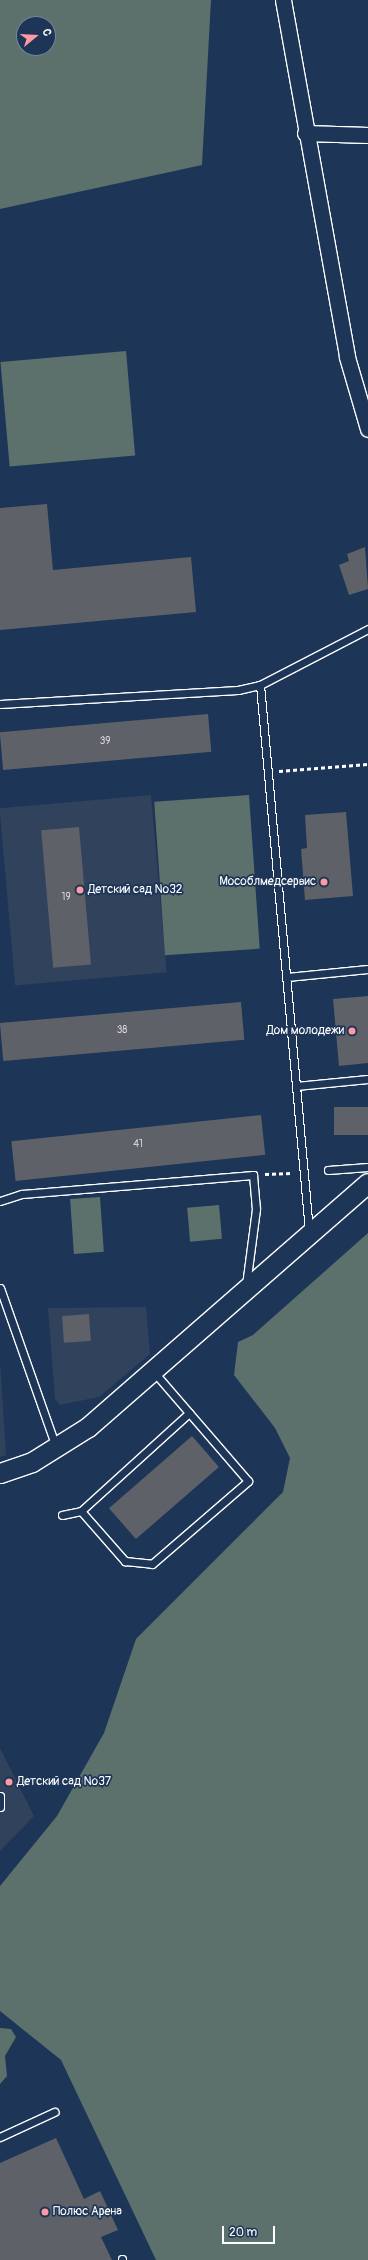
<!DOCTYPE html>
<meta charset="utf-8">
<style>
body{margin:0}
#map{position:relative;width:368px;height:2260px;overflow:hidden;background:#1d3557;font-family:Pangolin,sans-serif}
div>[style]{position:absolute}
[style*='--x']{left:calc(var(--x)*1px);top:calc(var(--y)*1px);width:calc(var(--w)*1px);rotate:calc(var(--a)*1deg)}
.built>*{inset:0;background:#30425c;transform-origin:0 0}
.green>*{inset:0;background:#5c706c;transform-origin:0 0}
.building>*{inset:0;background:#5e6168;transform-origin:0 0}
.path>*{height:2.5px;margin-top:-1.25px;transform-origin:0;background:repeating-linear-gradient(90deg,#fff 0 4px,transparent 0 7px)}
.roads{filter:drop-shadow(1px 0 #fff) drop-shadow(-1px 0 #fff) drop-shadow(0 1px #fff) drop-shadow(0 -1px #fff)}
.service>*{height:7px;margin:-3.5px;padding:0 3.5px;transform-origin:3.5px;border-radius:3.5px;background:#1d3557}
.minor>*{height:15px;margin:-7.5px;padding:0 7.5px;transform-origin:7.5px;border-radius:7.5px;background:#1d3557}
.tertiary>*{height:19px;margin:-9.5px;padding:0 9.5px;transform-origin:9.5px;border-radius:9.5px;background:#1d3557}
.dots>*{width:11px;height:11px;translate:-50% -50%;box-sizing:border-box;border:2px solid #1d3557;border-radius:50%}
span{translate:-50% -50%;white-space:nowrap;text-align:center;line-height:1.15;-webkit-text-stroke:3.5px #1d3557;paint-order:stroke}
.number-label{font-size:10px;color:#d7d8d9}
.number-label span{-webkit-text-stroke-width:0}
.poi-label{font-size:12px;color:#fff}
.right{translate:-100% -50%;text-align:right}
.left{translate:0 -50%;text-align:left}
.north{position:absolute;left:16px;top:16px;width:40px;height:40px;box-sizing:border-box;background:#1d3557;border:1px solid #77869a;border-radius:50%;rotate:72deg;font-size:11px;font-weight:700;line-height:16px;text-align:center;color:#fff}
.north::after{content:'';display:block;margin:auto;width:14px;height:18px;background:#ff9aa2;clip-path:polygon(50% 0,100% 100%,50% 72%,0 100%)}
.scale{position:absolute;left:222px;top:2226px;width:53px;height:18px;box-sizing:border-box;border:2px solid #fff;border-top:0;padding-left:5px;font-size:12px;line-height:14px;white-space:nowrap;color:#fff;-webkit-text-stroke:3px #1d3557;paint-order:stroke}
</style>
<div id="map">
<div class="built">
<i style="left:151px;top:795px;width:178px;height:152px;rotate:85deg"></i>
<i style="clip-path:polygon(146px 1307px,150px 1354px,99px 1397px,60px 1405px,55px 1399px,48px 1308px)"></i>
<i style="clip-path:polygon(0 1361px,6px 1455px,0 1457px)"></i>
<i style="clip-path:polygon(0 1748px,34px 1816px,0 1851px)"></i>
</div>
<div class="green">
<i style="clip-path:polygon(evenodd,0 0,211px 0,202px 165px,0 209px,0 0,24px 24px,48px 24px,48px 48px,24px 48px,24px 24px)"></i>
<i style="left:126px;top:351px;width:105px;height:126px;rotate:85deg"></i>
<i style="left:249px;top:795px;width:154px;height:95px;rotate:86deg"></i>
<i style="left:100px;top:1197px;width:55px;height:30px;rotate:86deg"></i>
<i style="left:219px;top:1205px;width:34px;height:32px;rotate:85deg"></i>
<i style="clip-path:polygon(368px 1233px,368px 2260px,156px 2260px,61px 2060px,0 2011px,0 1886px,57px 1816px,104px 1733px,136px 1639px,283px 1492px,290px 1458px,275px 1428px,234px 1375px,238px 1342px,253px 1335px)"></i>
<i style="clip-path:polygon(0 2028px,11px 2029px,16px 2037px,5px 2056px,7px 2076px,0 2084px)"></i>
</div>
<div class="building">
<i style="clip-path:polygon(47px 504px,53px 570px,191px 557px,196px 612px,0 630px,0 508px)"></i>
<i style="clip-path:polygon(365px 547px,368px 589px,349px 595px,339px 565px,349px 561px,347px 554px)"></i>
<i style="left:208px;top:714px;width:38px;height:209px;rotate:85deg"></i>
<i style="clip-path:polygon(346px 812px,353px 896px,305px 900px,301px 849px,307px 848px,305px 815px)"></i>
<i style="left:79px;top:827px;width:138px;height:38px;rotate:85deg"></i>
<i style="clip-path:polygon(368px 996px,368px 1063px,339px 1066px,333px 999px)"></i>
<i style="left:241px;top:1002px;width:38px;height:242px;rotate:85deg"></i>
<i style="left:368px;top:1107px;width:28px;height:34px;rotate:90deg"></i>
<i style="left:261px;top:1115px;width:40px;height:251px;rotate:84deg"></i>
<i style="left:89px;top:1314px;width:27px;height:27px;rotate:86deg"></i>
<i style="left:192px;top:1436px;width:41px;height:110px;rotate:49deg"></i>
<i style="clip-path:polygon(56px 2138px,84px 2199px,100px 2191px,118px 2230px,101px 2237px,112px 2260px,0 2260px,0 2163px)"></i>
</div>
<div class="path">
<i style="--x:279;--y:771;--w:89;--a:-4.5"></i>
<i style="--x:265;--y:1174;--w:27;--a:-2"></i>
</div>
<div class="roads">
<div class="service">
<i style="--x:260;--y:685;--w:548;--a:84.87"></i>
<i style="--x:0;--y:704;--w:238;--a:-3.4"></i>
<i style="--x:238;--y:690;--w:23;--a:-13"></i>
<i style="--x:260;--y:685;--w:122;--a:-27.4"></i>
<i style="--x:287;--y:977;--w:81;--a:-5.6"></i>
<i style="--x:296;--y:1086;--w:72;--a:-5.6"></i>
<i style="--x:328;--y:1170;--w:40;--a:-4.3"></i>
<i style="--x:0;--y:1201;--w:23;--a:-18"></i>
<i style="--x:22;--y:1194;--w:232;--a:-4.7"></i>
<i style="--x:253;--y:1175;--w:34;--a:85"></i>
<i style="--x:256;--y:1209;--w:77;--a:97.5"></i>
<i style="--x:0;--y:1288;--w:169;--a:70.6"></i>
<i style="--x:81;--y:1511;--w:146;--a:-42.2"></i>
<i style="--x:62;--y:1515;--w:19;--a:-12"></i>
<i style="--x:81;--y:1511;--w:67;--a:48.7"></i>
<i style="--x:125;--y:1561;--w:27;--a:6"></i>
<i style="--x:152;--y:1564;--w:127;--a:-40.8"></i>
<i style="--x:248;--y:1481;--w:145;--a:-130.8"></i>
<i style="--x:0;--y:1796;--w:11;--a:90"></i>
<i style="--x:0;--y:2137;--w:60;--a:-24.8"></i>
<i style="--x:122;--y:2259;--w:1;--a:90"></i>
</div>
<div class="minor">
<i style="--x:283;--y:0;--w:363;--a:79.8"></i>
<i style="--x:347;--y:357;--w:75;--a:73.7"></i>
<i style="--x:305;--y:133;--w:63;--a:1.8"></i>
</div>
<div class="tertiary">
<i style="--x:0;--y:1473;--w:34;--a:-19"></i>
<i style="--x:32;--y:1462;--w:66;--a:-32"></i>
<i style="--x:88;--y:1427;--w:371;--a:-41.1"></i>
</div>
</div>
<div class="dots">
<i style="left:324px;top:882px;background:#ff9aa2"></i>
<i style="left:80px;top:890px;background:#ff9aa2"></i>
<i style="left:352px;top:1031px;background:#ff9aa2"></i>
<i style="left:9px;top:1782px;background:#ff9aa2"></i>
<i style="left:45px;top:2212px;background:#ff9aa2"></i>
</div>
<div class="number-label">
<span style="left:105px;top:742px">39</span>
<span style="left:66px;top:898px">19</span>
<span style="left:122px;top:1031px">38</span>
<span style="left:138px;top:1145px">41</span>
</div>
<div class="poi-label">
<span class="right" style="left:316px;top:882px">Мособлмедсервис</span>
<span class="left" style="left:88px;top:890px">Детский сад №32</span>
<span class="right" style="left:344px;top:1031px">Дом молодежи</span>
<span class="left" style="left:17px;top:1782px">Детский сад №37</span>
<span class="left" style="left:53px;top:2212px">Полюс Арена</span>
</div>
<div class="north">С</div>
<div class="scale">20 m</div>
</div>
